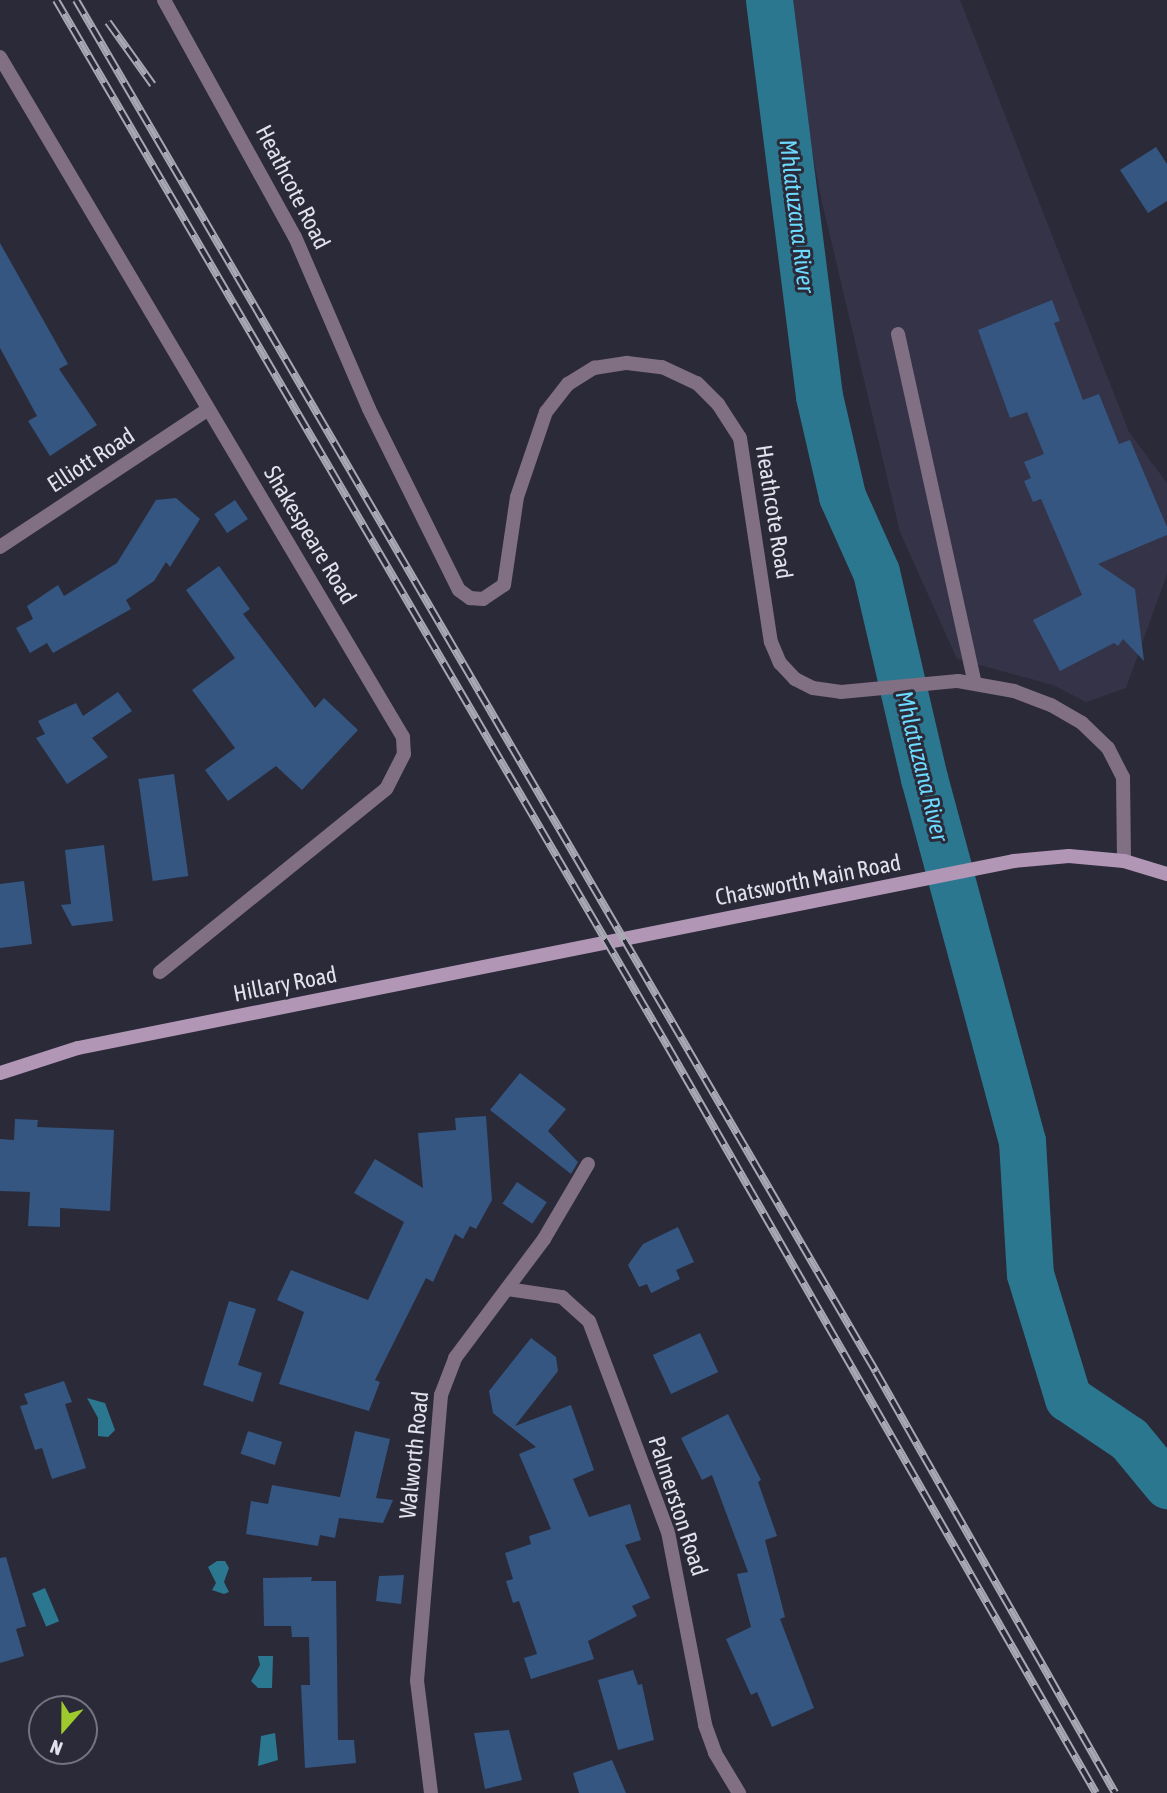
<!DOCTYPE html>
<style>
body{margin:0}
#map{position:relative;width:1167px;height:1793px;overflow:hidden;background:#2b2a39;font-family:"Asap Condensed",sans-serif}
div>[style]{position:absolute}
[style*='--x']{left:calc(var(--x)*1px);top:calc(var(--y)*1px);width:calc(var(--w)*1px);rotate:calc(var(--a)*1deg)}
.built>*{inset:0;background:#343348}
.water>*{inset:0;background:#2b778f;transform-origin:0 0}
.river>*{height:47px;margin:-23.5px;padding:0 23.5px;transform-origin:23.5px;border-radius:23.5px;background:#2b778f}
.building>*{inset:0;background:#345681;transform-origin:0 0}
.lane>*{height:14px;margin:-7px;padding:0 7px;transform-origin:7px;border-radius:7px;background:#816f84}
.street>*{height:14px;margin:-7px;padding:0 7px;transform-origin:7px;border-radius:7px;background:#816f84}
.secondary>*{height:14px;margin:-7px;padding:0 7px;transform-origin:7px;border-radius:7px;background:#b196b6}
.rail>*{height:8px;margin-top:-4px;transform-origin:0;background:repeating-linear-gradient(90deg,#2b2a39 0 16px,#a8a7b3 0 32px);box-sizing:border-box;border-block:2px solid #a8a7b3}
span{translate:-50% -50%;white-space:nowrap;text-align:center;line-height:1.15;-webkit-text-stroke:6px #2b2a39;paint-order:stroke}
.street-label{font-size:23px;color:#e2e2ec}
.water-label{font-size:24px;color:#6cd9fe;font-style:italic}
.north{position:absolute;left:28px;top:1695px;width:70px;height:70px;box-sizing:border-box;background:#2b2a39;border:2px solid #747481;border-radius:50%;rotate:201deg;font-size:19px;font-weight:700;line-height:28px;text-align:center;color:#e2e2ec}
.north::after{content:'';display:block;margin:auto;width:24px;height:32px;background:#9eca2e;clip-path:polygon(50% 0,100% 100%,50% 72%,0 100%)}
</style>
<div id="map">
<div class="built">
<i style="clip-path:polygon(784px 0,960px 0,1129px 432px,1167px 483px,1167px 574px,1126px 688px,1086px 702px,1053px 685px,957px 659px,900px 532px,821px 198px)"></i>
</div>
<div class="water">
<i style="clip-path:polygon(87px 1398px,105px 1403px,115px 1430px,108px 1437px,98px 1436px,98px 1418px)"></i>
<i style="clip-path:polygon(217px 1561px,225px 1561px,229px 1568px,224px 1582px,229px 1592px,224px 1594px,212px 1590px,216px 1583px,208px 1567px)"></i>
<i style="left:45px;top:1588px;width:36px;height:14px;rotate:67deg"></i>
<i style="clip-path:polygon(258px 1656px,273px 1656px,272px 1688px,258px 1688px,251px 1681px,260px 1665px)"></i>
<i style="clip-path:polygon(275px 1733px,278px 1760px,258px 1766px,261px 1736px)"></i>
</div>
<div class="river">
<i style="--x:769;--y:0;--w:399;--a:82.8"></i>
<i style="--x:819;--y:396;--w:103;--a:77"></i>
<i style="--x:842;--y:496;--w:83;--a:65.9"></i>
<i style="--x:876;--y:572;--w:212;--a:76.9"></i>
<i style="--x:924;--y:778;--w:376;--a:74.9"></i>
<i style="--x:1022;--y:1141;--w:133;--a:86.6"></i>
<i style="--x:1030;--y:1274;--w:130;--a:73"></i>
<i style="--x:1068;--y:1398;--w:73;--a:33.9"></i>
<i style="--x:1129;--y:1439;--w:60;--a:50.4"></i>
</div>
<div class="building">
<i style="clip-path:polygon(1156px 147px,1167px 164px,1167px 201px,1148px 213px,1120px 170px)"></i>
<i style="clip-path:polygon(0 243px,68px 364px,59px 369px,97px 425px,50px 456px,28px 421px,37px 416px,0 348px)"></i>
<i style="clip-path:polygon(1052px 300px,1060px 321px,1054px 323px,1083px 400px,1099px 394px,1119px 444px,1130px 440px,1167px 527px,1167px 535px,1098px 564px,1135px 589px,1144px 661px,1123px 639px,1118px 646px,1114px 643px,1060px 671px,1033px 620px,1082px 595px,1041px 499px,1033px 502px,1024px 481px,1031px 478px,1024px 462px,1044px 454px,1027px 412px,1010px 418px,978px 330px)"></i>
<i style="clip-path:polygon(176px 498px,200px 519px,170px 567px,166px 562px,154px 581px,126px 600px,131px 609px,53px 653px,47px 643px,30px 653px,16px 628px,33px 619px,27px 606px,58px 585px,64px 596px,117px 563px,156px 500px)"></i>
<i style="left:235px;top:500px;width:23px;height:25px;rotate:56deg"></i>
<i style="clip-path:polygon(219px 566px,250px 609px,243px 614px,315px 708px,324px 698px,358px 730px,302px 790px,276px 766px,228px 801px,205px 770px,235px 748px,192px 690px,235px 658px,186px 590px)"></i>
<i style="clip-path:polygon(118px 692px,132px 711px,92px 738px,108px 757px,67px 784px,36px 738px,45px 734px,38px 721px,76px 703px,83px 716px)"></i>
<i style="left:174px;top:774px;width:103px;height:36px;rotate:82deg"></i>
<i style="clip-path:polygon(104px 845px,113px 921px,72px 926px,61px 905px,71px 904px,65px 850px)"></i>
<i style="clip-path:polygon(24px 881px,32px 944px,0 948px,0 884px)"></i>
<i style="clip-path:polygon(520px 1073px,566px 1109px,548px 1131px,578px 1162px,571px 1174px,490px 1110px)"></i>
<i style="clip-path:polygon(486px 1116px,492px 1200px,476px 1229px,470px 1226px,463px 1239px,455px 1234px,433px 1282px,426px 1278px,375px 1380px,380px 1382px,369px 1411px,279px 1384px,304px 1312px,277px 1300px,291px 1270px,368px 1300px,404px 1222px,354px 1193px,375px 1159px,423px 1188px,418px 1133px,456px 1130px,455px 1118px)"></i>
<i style="clip-path:polygon(15px 1119px,38px 1120px,37px 1127px,114px 1130px,110px 1211px,60px 1208px,60px 1227px,28px 1226px,30px 1192px,0 1191px,0 1139px,14px 1140px)"></i>
<i style="left:517px;top:1182px;width:36px;height:26px;rotate:34deg"></i>
<i style="clip-path:polygon(678px 1227px,694px 1262px,676px 1270px,680px 1279px,651px 1293px,647px 1284px,639px 1287px,628px 1265px,643px 1244px)"></i>
<i style="clip-path:polygon(229px 1301px,256px 1309px,238px 1365px,262px 1373px,253px 1402px,203px 1385px)"></i>
<i style="left:700px;top:1333px;width:43px;height:52px;rotate:65deg"></i>
<i style="clip-path:polygon(531px 1338px,556px 1357px,558px 1371px,515px 1426px,571px 1405px,594px 1470px,573px 1479px,589px 1517px,630px 1504px,641px 1540px,625px 1545px,650px 1598px,632px 1606px,637px 1616px,588px 1641px,594px 1659px,531px 1679px,524px 1658px,537px 1654px,519px 1601px,513px 1603px,506px 1581px,513px 1579px,505px 1553px,531px 1544px,529px 1536px,551px 1529px,519px 1454px,536px 1447px,493px 1413px,489px 1391px)"></i>
<i style="clip-path:polygon(64px 1381px,72px 1402px,65px 1404px,86px 1468px,52px 1479px,42px 1448px,35px 1450px,20px 1406px,28px 1404px,24px 1394px)"></i>
<i style="clip-path:polygon(728px 1414px,761px 1480px,758px 1482px,777px 1536px,765px 1540px,785px 1617px,780px 1619px,814px 1708px,772px 1727px,757px 1692px,751px 1695px,726px 1639px,751px 1627px,737px 1574px,748px 1572px,712px 1475px,702px 1480px,681px 1438px)"></i>
<i style="left:248px;top:1431px;width:36px;height:24px;rotate:18deg"></i>
<i style="clip-path:polygon(355px 1431px,390px 1439px,376px 1498px,393px 1500px,383px 1523px,339px 1518px,335px 1538px,320px 1535px,318px 1546px,246px 1534px,251px 1501px,268px 1504px,272px 1485px,340px 1497px)"></i>
<i style="clip-path:polygon(6px 1557px,26px 1626px,16px 1629px,24px 1656px,0 1663px,0 1558px)"></i>
<i style="clip-path:polygon(404px 1575px,401px 1604px,376px 1601px,379px 1576px)"></i>
<i style="clip-path:polygon(312px 1577px,311px 1581px,336px 1581px,338px 1740px,354px 1740px,356px 1763px,305px 1768px,301px 1685px,310px 1685px,309px 1637px,292px 1637px,291px 1626px,264px 1626px,263px 1578px)"></i>
<i style="clip-path:polygon(633px 1670px,638px 1685px,642px 1684px,654px 1740px,618px 1750px,598px 1680px)"></i>
<i style="clip-path:polygon(509px 1730px,522px 1780px,485px 1789px,474px 1733px)"></i>
<i style="clip-path:polygon(612px 1760px,626px 1793px,579px 1793px,573px 1773px)"></i>
</div>
<div class="lane">
<i style="--x:898;--y:334;--w:357;--a:77.6"></i>
</div>
<div class="street">
<i style="--x:164;--y:0;--w:271;--a:61.1"></i>
<i style="--x:295;--y:237;--w:187;--a:66.7"></i>
<i style="--x:369;--y:409;--w:202;--a:63.6"></i>
<i style="--x:459;--y:590;--w:14;--a:36"></i>
<i style="--x:470;--y:598;--w:13;--a:4"></i>
<i style="--x:483;--y:599;--w:25;--a:-34"></i>
<i style="--x:504;--y:585;--w:89;--a:-81.6"></i>
<i style="--x:517;--y:497;--w:90;--a:-71.2"></i>
<i style="--x:546;--y:412;--w:36;--a:-52"></i>
<i style="--x:568;--y:384;--w:31;--a:-32"></i>
<i style="--x:594;--y:368;--w:33;--a:-9"></i>
<i style="--x:627;--y:363;--w:35;--a:7"></i>
<i style="--x:662;--y:367;--w:38;--a:25"></i>
<i style="--x:697;--y:383;--w:30;--a:45"></i>
<i style="--x:718;--y:404;--w:40;--a:57.1"></i>
<i style="--x:740;--y:438;--w:206;--a:81.4"></i>
<i style="--x:771;--y:642;--w:23;--a:67"></i>
<i style="--x:780;--y:663;--w:22;--a:47"></i>
<i style="--x:795;--y:679;--w:20;--a:27"></i>
<i style="--x:813;--y:688;--w:28;--a:8"></i>
<i style="--x:841;--y:692;--w:118;--a:-5.4"></i>
<i style="--x:958;--y:681;--w:57;--a:10.1"></i>
<i style="--x:1014;--y:691;--w:40;--a:21"></i>
<i style="--x:1051;--y:705;--w:36;--a:30"></i>
<i style="--x:1082;--y:723;--w:36;--a:44"></i>
<i style="--x:1108;--y:748;--w:33;--a:63"></i>
<i style="--x:1123;--y:777;--w:84;--a:89.3"></i>
<i style="--x:0;--y:57;--w:790;--a:59.35"></i>
<i style="--x:403;--y:737;--w:17;--a:87"></i>
<i style="--x:404;--y:754;--w:39;--a:117"></i>
<i style="--x:386;--y:789;--w:291;--a:141"></i>
<i style="--x:0;--y:547;--w:248;--a:-33.5"></i>
<i style="--x:507;--y:1289;--w:56;--a:8.3"></i>
<i style="--x:562;--y:1297;--w:36;--a:42"></i>
<i style="--x:589;--y:1321;--w:225;--a:69.5"></i>
<i style="--x:668;--y:1532;--w:197;--a:79.1"></i>
<i style="--x:705;--y:1725;--w:30;--a:70"></i>
<i style="--x:715;--y:1753;--w:47;--a:59"></i>
<i style="--x:431;--y:1793;--w:113;--a:-97.1"></i>
<i style="--x:417;--y:1681;--w:287;--a:-85.2"></i>
<i style="--x:441;--y:1395;--w:40;--a:-69"></i>
<i style="--x:455;--y:1358;--w:149;--a:-53.2"></i>
<i style="--x:544;--y:1239;--w:87;--a:-59.6"></i>
</div>
<div class="secondary">
<i style="--x:0;--y:1073;--w:82;--a:-17.8"></i>
<i style="--x:78;--y:1048;--w:954;--a:-11.3"></i>
<i style="--x:1014;--y:861;--w:55;--a:-5.2"></i>
<i style="--x:1069;--y:856;--w:55;--a:5.2"></i>
<i style="--x:1124;--y:861;--w:45;--a:16.8"></i>
</div>
<div class="rail">
<i style="--x:56;--y:0;--w:1213;--a:59.69"></i>
<i style="--x:668;--y:1047;--w:860;--a:60.16"></i>
<i style="--x:76;--y:0;--w:1588;--a:59.75"></i>
<i style="--x:876;--y:1372;--w:484;--a:60.4"></i>
<i style="--x:108;--y:22;--w:77;--a:54.5"></i>
</div>
<div class="street-label">
<span style="left:293px;top:187px;rotate:63deg">Heathcote Road</span>
<span style="left:91px;top:460px;rotate:-33deg">Elliott Road</span>
<span style="left:774px;top:512px;rotate:81deg">Heathcote Road</span>
<span style="left:310px;top:535px;rotate:59deg">Shakespeare Road</span>
<span style="left:808px;top:880px;rotate:-11deg">Chatsworth Main Road</span>
<span style="left:285px;top:984px;rotate:-11deg">Hillary Road</span>
<span style="left:414px;top:1455px;rotate:-84deg">Walworth Road</span>
<span style="left:678px;top:1506px;rotate:72deg">Palmerston Road</span>
</div>
<div class="water-label">
<span style="left:797px;top:216px;rotate:83deg">Mhlatuzana River</span>
<span style="left:922px;top:766px;rotate:76deg">Mhlatuzana River</span>
</div>
<div class="north">N</div>
</div>
